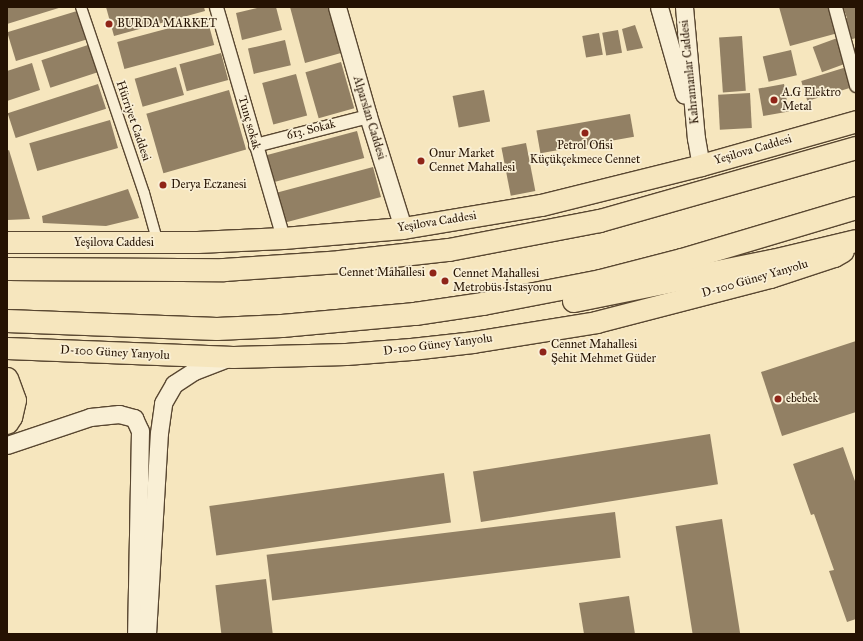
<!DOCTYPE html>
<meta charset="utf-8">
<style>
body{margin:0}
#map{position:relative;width:863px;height:641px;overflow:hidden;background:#f6e6be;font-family:"IM FELL Great Primer",serif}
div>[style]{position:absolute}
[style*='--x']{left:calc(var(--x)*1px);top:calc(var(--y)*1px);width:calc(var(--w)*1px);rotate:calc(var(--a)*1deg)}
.building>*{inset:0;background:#928064;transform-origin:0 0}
.roads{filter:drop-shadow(1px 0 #594731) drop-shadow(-1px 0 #594731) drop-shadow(0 1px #594731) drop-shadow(0 -1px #594731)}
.pedestrian>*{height:10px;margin:-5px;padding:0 5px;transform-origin:5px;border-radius:5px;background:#f9efd5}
.minor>*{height:13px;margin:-6.5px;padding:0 6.5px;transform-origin:6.5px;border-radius:6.5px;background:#f9efd5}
.tertiary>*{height:17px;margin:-8.5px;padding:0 8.5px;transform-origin:8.5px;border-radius:8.5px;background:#f9efd5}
.primary>*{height:21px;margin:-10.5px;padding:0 10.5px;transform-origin:10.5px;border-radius:10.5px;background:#f6e6be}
.trunk>*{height:22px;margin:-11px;padding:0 11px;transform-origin:11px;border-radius:11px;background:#f6e6be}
.dots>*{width:11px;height:11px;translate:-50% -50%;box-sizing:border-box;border:2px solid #f9efd5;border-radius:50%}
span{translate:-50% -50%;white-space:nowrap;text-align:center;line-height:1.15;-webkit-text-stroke:3.5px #f9efd5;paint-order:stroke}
.poi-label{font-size:12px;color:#251202}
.left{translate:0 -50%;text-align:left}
.right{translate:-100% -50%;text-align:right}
.street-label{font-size:12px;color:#251202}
.frame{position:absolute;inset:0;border:8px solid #251202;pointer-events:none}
</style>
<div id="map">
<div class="building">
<i style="clip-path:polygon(7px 7px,62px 7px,7px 24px)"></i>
<i style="clip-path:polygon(106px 7px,204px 7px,205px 11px,114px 36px)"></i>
<i style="clip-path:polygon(261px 7px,276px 7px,282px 30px,242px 40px,236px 13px)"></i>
<i style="clip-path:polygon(290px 7px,329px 7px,341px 53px,305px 63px)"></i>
<i style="clip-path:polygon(779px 7px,830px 7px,838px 33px,790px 46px)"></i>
<i style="clip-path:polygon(843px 7px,856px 7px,856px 38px,849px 40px,843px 20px,847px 18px)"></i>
<i style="left:77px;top:11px;width:30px;height:73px;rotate:73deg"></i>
<i style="left:207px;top:18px;width:28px;height:93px;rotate:75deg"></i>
<i style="clip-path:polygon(635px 25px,643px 48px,627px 51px,622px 29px)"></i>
<i style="left:618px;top:30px;width:23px;height:16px;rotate:80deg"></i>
<i style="left:599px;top:33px;width:22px;height:17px;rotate:80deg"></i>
<i style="left:742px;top:36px;width:55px;height:23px;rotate:86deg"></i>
<i style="left:840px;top:37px;width:27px;height:29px;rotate:70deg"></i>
<i style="left:285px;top:40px;width:26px;height:38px;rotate:77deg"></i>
<i style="left:88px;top:45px;width:29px;height:49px;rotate:72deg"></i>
<i style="left:791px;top:50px;width:26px;height:29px;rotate:77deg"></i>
<i style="left:221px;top:53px;width:28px;height:43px;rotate:75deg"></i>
<i style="left:341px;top:62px;width:48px;height:37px;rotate:74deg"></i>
<i style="clip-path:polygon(32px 63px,40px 90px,7px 101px,7px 71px)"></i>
<i style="left:850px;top:66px;width:21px;height:51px;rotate:73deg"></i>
<i style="left:176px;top:67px;width:29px;height:43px;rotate:74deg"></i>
<i style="left:296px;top:74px;width:43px;height:35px;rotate:75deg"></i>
<i style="left:98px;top:84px;width:26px;height:95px;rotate:72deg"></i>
<i style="left:784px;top:84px;width:28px;height:26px;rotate:80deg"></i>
<i style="left:229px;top:90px;width:62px;height:86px;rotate:74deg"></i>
<i style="left:484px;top:90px;width:32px;height:32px;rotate:79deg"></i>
<i style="left:750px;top:93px;width:35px;height:32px;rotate:87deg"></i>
<i style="left:630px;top:114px;width:23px;height:95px;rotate:80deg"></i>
<i style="left:110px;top:120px;width:29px;height:84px;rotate:74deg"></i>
<i style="left:357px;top:131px;width:28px;height:93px;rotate:75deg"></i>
<i style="left:526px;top:143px;width:49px;height:25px;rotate:79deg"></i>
<i style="clip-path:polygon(9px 150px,30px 219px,7px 220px,7px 151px)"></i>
<i style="left:373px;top:167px;width:31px;height:99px;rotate:75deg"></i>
<i style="clip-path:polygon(128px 189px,139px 218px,106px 226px,43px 223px,42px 216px)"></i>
<i style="clip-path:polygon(856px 341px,856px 412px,782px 436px,761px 372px)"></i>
<i style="left:710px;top:434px;width:51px;height:240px;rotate:81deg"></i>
<i style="clip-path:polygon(843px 447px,856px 484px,856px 619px,847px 622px,829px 571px,834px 570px,814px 514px,811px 515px,793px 464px)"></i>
<i style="left:444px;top:473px;width:50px;height:237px;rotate:82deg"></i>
<i style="left:615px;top:512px;width:46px;height:351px;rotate:83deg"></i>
<i style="left:722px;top:519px;width:116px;height:47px;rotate:81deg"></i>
<i style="left:266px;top:579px;width:55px;height:51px;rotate:83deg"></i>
<i style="clip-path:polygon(629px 596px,635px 634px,584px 634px,579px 603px)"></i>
</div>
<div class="roads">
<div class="pedestrian">
<i style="--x:81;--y:7;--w:196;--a:71.3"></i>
<i style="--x:144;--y:193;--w:52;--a:74.4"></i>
</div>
<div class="minor">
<i style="--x:216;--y:7;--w:241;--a:73.8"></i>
<i style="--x:835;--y:7;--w:81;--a:74.9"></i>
<i style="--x:255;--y:145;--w:117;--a:-14.4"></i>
</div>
<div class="tertiary">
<i style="--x:337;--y:7;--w:113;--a:74.1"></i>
<i style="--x:368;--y:116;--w:117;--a:72.6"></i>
<i style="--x:659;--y:7;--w:91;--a:74.1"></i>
<i style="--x:684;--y:7;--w:132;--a:84.8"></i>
<i style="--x:696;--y:138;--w:27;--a:80"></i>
<i style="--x:7;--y:445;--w:88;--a:-18.6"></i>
<i style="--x:90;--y:417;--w:29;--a:-6"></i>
<i style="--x:119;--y:414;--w:16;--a:15"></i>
<i style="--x:134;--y:418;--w:14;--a:65"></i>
<i style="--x:140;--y:431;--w:203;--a:91.1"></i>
<i style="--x:147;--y:634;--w:201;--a:-86.6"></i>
<i style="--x:159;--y:433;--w:30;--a:-82"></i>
<i style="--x:163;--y:403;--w:22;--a:-60"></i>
<i style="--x:174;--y:384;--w:24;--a:-33"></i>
<i style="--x:194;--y:371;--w:34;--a:-21"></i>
</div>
<div class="primary">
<i style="--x:7;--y:242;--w:190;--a:0"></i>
<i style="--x:197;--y:242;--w:86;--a:-2.7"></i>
<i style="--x:283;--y:238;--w:120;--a:-4.8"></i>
<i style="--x:403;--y:228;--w:140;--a:-9.5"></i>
<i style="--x:541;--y:205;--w:165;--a:-14"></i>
<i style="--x:701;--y:165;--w:161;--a:-15.8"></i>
<i style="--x:7;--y:348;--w:226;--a:2.3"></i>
<i style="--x:233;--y:357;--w:113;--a:-1.5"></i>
<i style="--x:346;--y:354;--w:65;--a:-4.4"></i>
<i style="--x:411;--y:349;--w:62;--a:-6.4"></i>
<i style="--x:473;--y:342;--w:125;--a:-9.2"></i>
<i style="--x:596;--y:322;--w:180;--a:-14.5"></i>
<i style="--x:770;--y:277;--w:67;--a:-18.2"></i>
<i style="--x:834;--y:256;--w:10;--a:-29"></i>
<i style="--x:7;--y:378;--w:23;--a:70"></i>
<i style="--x:15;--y:400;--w:17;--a:103"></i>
<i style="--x:11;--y:417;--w:7;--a:124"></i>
</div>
<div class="trunk">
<i style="--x:7;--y:269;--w:217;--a:0.3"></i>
<i style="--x:224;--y:270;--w:116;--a:-3.9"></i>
<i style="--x:340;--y:262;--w:110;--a:-6.3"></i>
<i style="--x:449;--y:250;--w:154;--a:-10.9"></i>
<i style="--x:600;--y:221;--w:266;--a:-15.9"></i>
<i style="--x:574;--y:301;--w:203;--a:-11.4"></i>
<i style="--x:773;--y:261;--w:85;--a:-13.5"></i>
<i style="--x:7;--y:321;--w:210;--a:2.2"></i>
<i style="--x:217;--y:329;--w:65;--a:-2.6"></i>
<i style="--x:282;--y:326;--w:134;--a:-5.2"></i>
<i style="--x:415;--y:314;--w:69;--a:-8.4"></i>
<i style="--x:483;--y:304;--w:120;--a:-11"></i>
<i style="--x:601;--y:281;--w:84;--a:-14.5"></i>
<i style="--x:682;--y:260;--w:182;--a:-16.6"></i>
</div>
</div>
<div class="dots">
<i style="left:109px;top:24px;background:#8f2418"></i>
<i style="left:774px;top:100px;background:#8f2418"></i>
<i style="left:585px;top:133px;background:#8f2418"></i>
<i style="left:421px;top:161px;background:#8f2418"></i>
<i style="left:163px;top:185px;background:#8f2418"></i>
<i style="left:433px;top:273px;background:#8f2418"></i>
<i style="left:445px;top:281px;background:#8f2418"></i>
<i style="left:543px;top:352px;background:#8f2418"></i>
<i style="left:778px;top:399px;background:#8f2418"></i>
</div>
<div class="poi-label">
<span class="left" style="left:117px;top:24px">BURDA MARKET</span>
<span class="left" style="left:782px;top:100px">A.G Elektro<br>Metal</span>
<span style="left:585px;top:153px">Petrol Ofisi<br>Küçükçekmece Cennet</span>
<span class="left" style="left:429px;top:161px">Onur Market<br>Cennet Mahallesi</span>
<span class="left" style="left:171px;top:185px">Derya Eczanesi</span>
<span class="right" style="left:425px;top:273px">Cennet Mahallesi</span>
<span class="left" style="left:453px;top:281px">Cennet Mahallesi<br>Metrobüs İstasyonu</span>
<span class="left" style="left:551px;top:352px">Cennet Mahallesi<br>Şehit Mehmet Güder</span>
<span class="left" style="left:786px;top:399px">ebebek</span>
</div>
<div class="street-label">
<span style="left:690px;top:72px;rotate:-96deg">Kahramanlar Caddesi</span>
<span style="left:369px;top:118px;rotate:73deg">Alparslan Caddesi</span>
<span style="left:133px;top:121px;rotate:71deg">Hürriyet Caddesi</span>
<span style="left:249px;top:123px;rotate:74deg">Tunç sokak</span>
<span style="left:311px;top:130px;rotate:-14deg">613. Sokak</span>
<span style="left:753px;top:150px;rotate:-16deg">Yeşilova Caddesi</span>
<span style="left:437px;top:222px;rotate:-9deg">Yeşilova Caddesi</span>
<span style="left:114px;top:243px">Yeşilova Caddesi</span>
<span style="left:755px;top:279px;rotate:-16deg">D-100 Güney Yanyolu</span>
<span style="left:438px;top:345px;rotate:-7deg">D-100 Güney Yanyolu</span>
<span style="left:115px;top:353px;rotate:3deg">D-100 Güney Yanyolu</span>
</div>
<div class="frame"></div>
</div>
